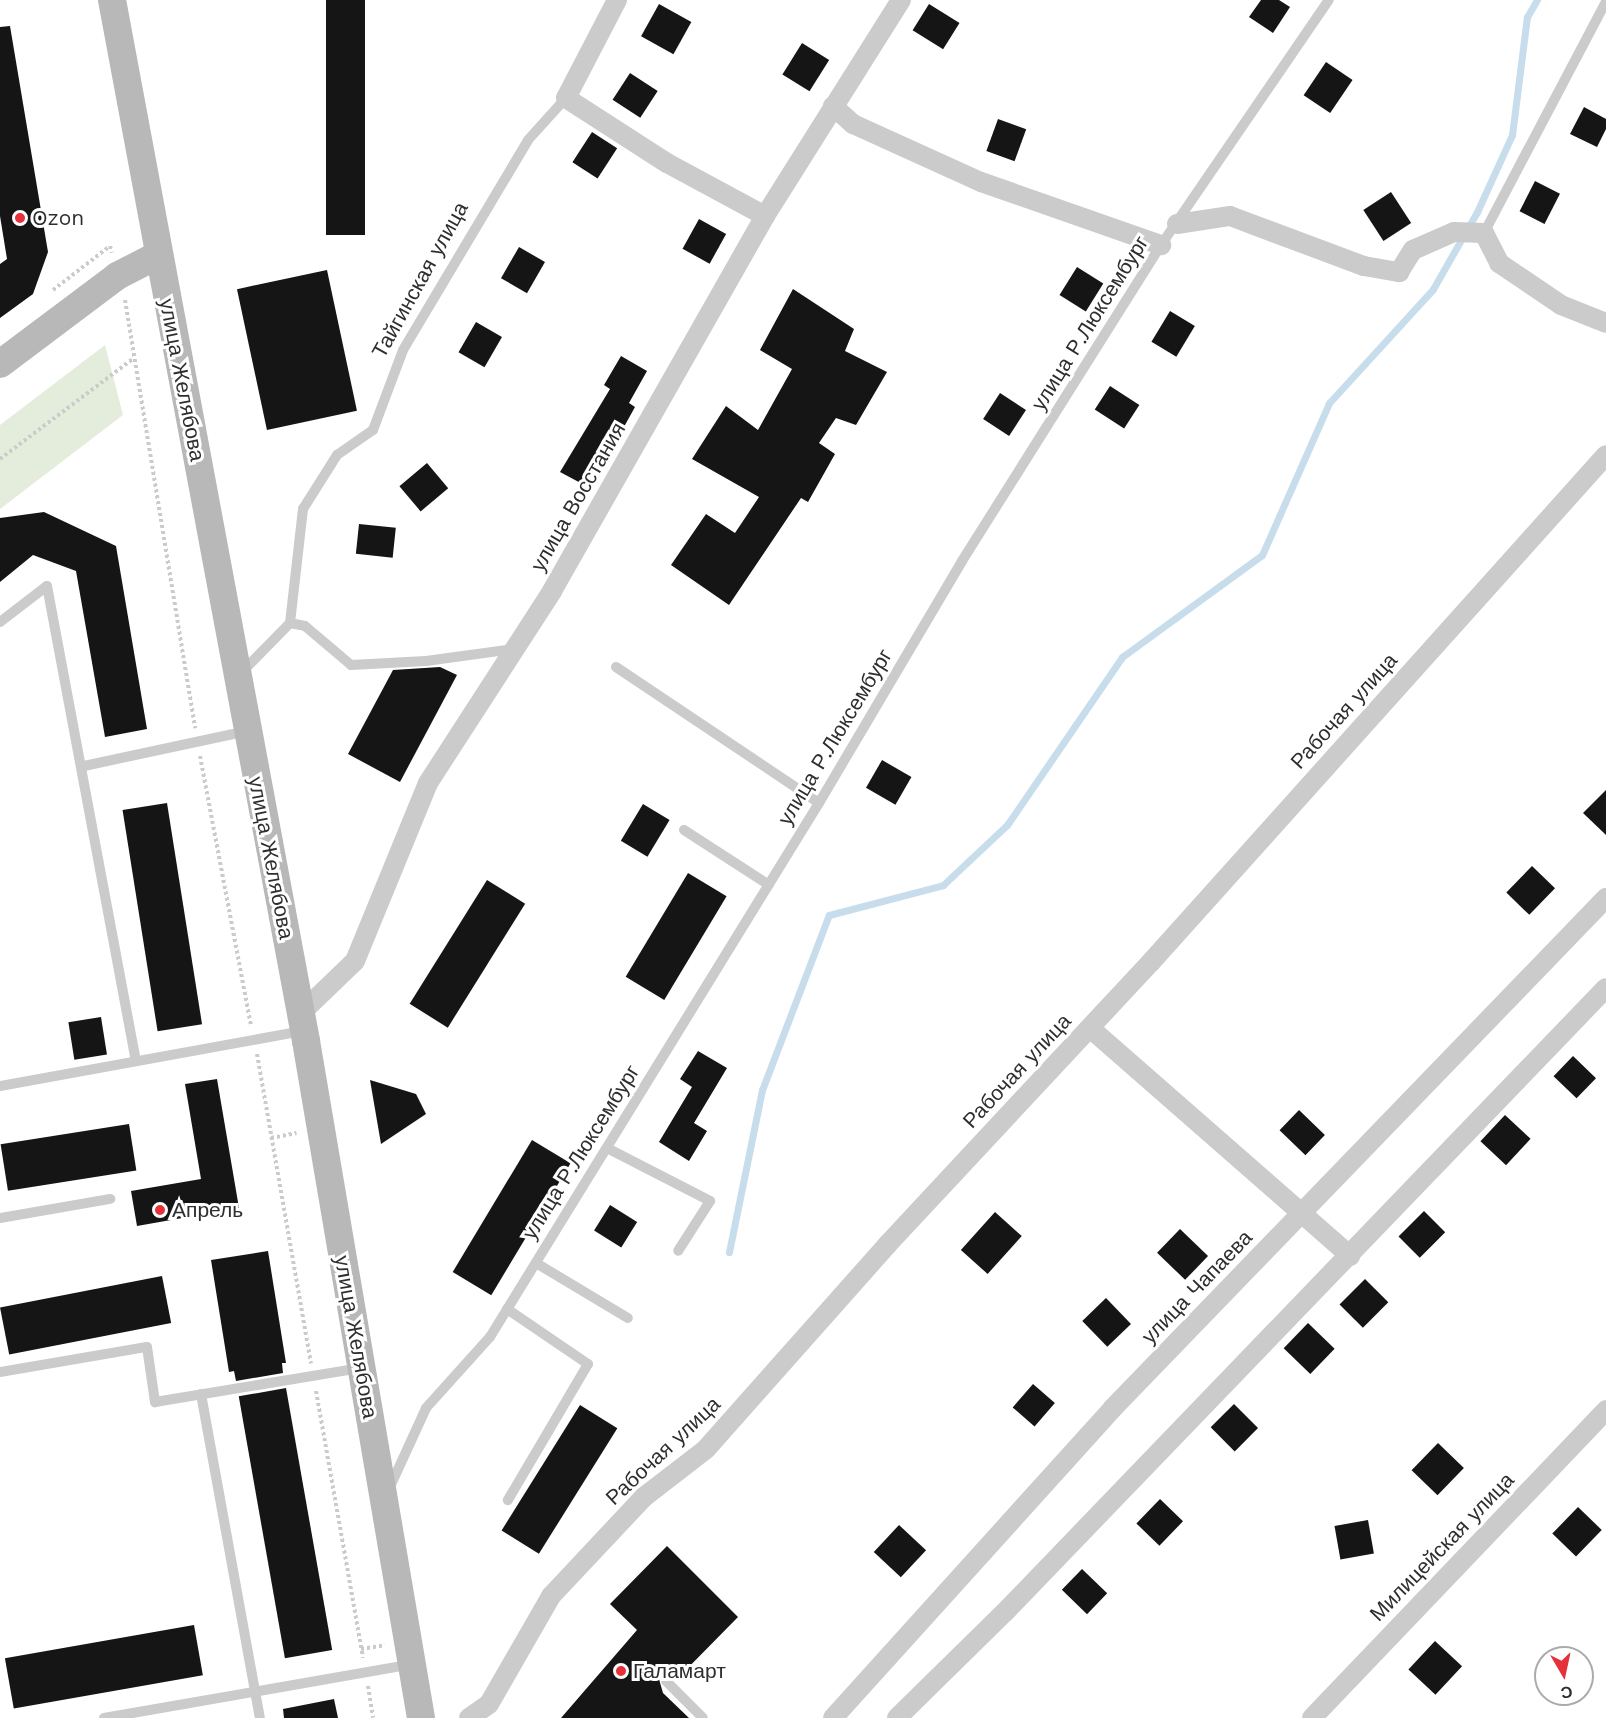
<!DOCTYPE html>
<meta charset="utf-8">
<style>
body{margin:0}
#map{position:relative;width:1606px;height:1718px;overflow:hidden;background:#fff;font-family:"Work Sans",sans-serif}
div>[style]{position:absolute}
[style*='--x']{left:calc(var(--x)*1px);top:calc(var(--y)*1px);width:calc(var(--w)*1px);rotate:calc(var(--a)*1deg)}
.green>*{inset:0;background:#e4ecdc}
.stream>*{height:7px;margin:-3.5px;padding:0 3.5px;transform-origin:3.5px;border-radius:3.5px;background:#c8ddec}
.building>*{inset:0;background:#151515;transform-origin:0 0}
.path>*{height:4px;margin-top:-2px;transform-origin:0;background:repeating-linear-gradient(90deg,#cbcbcb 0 3px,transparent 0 6px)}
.lane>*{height:10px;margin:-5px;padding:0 5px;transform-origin:5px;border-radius:5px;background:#cbcbcb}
.street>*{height:20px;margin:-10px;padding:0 10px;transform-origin:10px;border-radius:10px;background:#cbcbcb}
.secondary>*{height:28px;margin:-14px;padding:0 14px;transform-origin:14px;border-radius:14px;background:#b8b8b8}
.dots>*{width:16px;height:16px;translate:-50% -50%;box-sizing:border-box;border:3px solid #fff;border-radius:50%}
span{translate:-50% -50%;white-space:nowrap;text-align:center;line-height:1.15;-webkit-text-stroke:6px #fff;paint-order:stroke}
.poi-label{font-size:21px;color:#2e2e2e}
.left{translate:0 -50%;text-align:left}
.street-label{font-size:21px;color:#2e2e2e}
.north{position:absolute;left:1534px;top:1646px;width:60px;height:60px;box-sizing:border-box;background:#fff;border:2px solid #ababab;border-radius:50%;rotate:171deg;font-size:16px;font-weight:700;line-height:24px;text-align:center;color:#2e2e2e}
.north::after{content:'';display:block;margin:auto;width:21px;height:27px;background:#e6303a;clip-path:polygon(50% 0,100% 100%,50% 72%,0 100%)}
</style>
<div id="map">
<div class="green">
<i style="clip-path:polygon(105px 345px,123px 415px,0 509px,0 425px)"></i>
</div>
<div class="stream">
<i style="--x:729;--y:1252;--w:165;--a:-78.5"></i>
<i style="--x:762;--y:1090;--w:187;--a:-69.1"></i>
<i style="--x:829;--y:915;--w:118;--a:-14.7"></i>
<i style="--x:943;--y:885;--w:88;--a:-43.2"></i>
<i style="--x:1007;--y:825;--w:204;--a:-55.6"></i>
<i style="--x:1122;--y:657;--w:173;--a:-36.1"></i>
<i style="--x:1262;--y:555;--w:166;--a:-66.2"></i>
<i style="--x:1329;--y:403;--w:154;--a:-47.6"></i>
<i style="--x:1433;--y:289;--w:89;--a:-60.3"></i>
<i style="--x:1477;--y:212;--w:85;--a:-65.6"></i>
<i style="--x:1512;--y:135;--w:119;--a:-82.8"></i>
<i style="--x:1527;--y:17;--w:20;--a:-60"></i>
</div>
<div class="building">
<i style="left:326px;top:0;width:39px;height:235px"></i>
<i style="clip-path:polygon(1261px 0,1279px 0,1290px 7px,1273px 33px,1249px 17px)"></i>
<i style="left:659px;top:4px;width:37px;height:37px;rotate:29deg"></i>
<i style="left:929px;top:4px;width:36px;height:31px;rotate:32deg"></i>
<i style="clip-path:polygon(10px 26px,48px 252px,33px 294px,0 318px,0 264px,7px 259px,0 216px,0 27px)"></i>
<i style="left:802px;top:43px;width:32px;height:37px;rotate:32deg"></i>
<i style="left:1326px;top:62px;width:32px;height:40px;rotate:34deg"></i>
<i style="left:630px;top:73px;width:33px;height:32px;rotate:33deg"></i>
<i style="clip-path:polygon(1584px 107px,1606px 119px,1606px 129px,1597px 147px,1570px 134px)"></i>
<i style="left:998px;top:119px;width:30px;height:34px;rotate:20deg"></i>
<i style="left:592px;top:132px;width:30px;height:36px;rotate:33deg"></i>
<i style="left:1535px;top:181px;width:28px;height:34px;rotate:27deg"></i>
<i style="left:1391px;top:192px;width:37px;height:33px;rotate:57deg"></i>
<i style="left:699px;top:219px;width:31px;height:34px;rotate:29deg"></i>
<i style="left:519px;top:247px;width:30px;height:36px;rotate:30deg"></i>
<i style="left:1077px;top:267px;width:31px;height:33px;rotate:32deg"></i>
<i style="left:327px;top:270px;width:144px;height:92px;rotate:78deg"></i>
<i style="clip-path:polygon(793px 289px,854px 329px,845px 351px,887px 372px,856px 425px,836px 418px,819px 443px,835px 454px,808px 502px,801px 498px,729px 605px,671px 565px,706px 514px,735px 533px,759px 497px,692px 459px,726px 406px,758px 430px,792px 369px,760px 350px)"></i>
<i style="left:1170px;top:311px;width:29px;height:36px;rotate:31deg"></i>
<i style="left:476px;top:322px;width:30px;height:35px;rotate:30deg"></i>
<i style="clip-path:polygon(621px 356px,647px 371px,629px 403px,635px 407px,590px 488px,560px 472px,610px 389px,604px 385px)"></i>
<i style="left:1110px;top:386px;width:35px;height:28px;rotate:33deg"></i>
<i style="left:1000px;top:393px;width:31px;height:31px;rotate:33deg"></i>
<i style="left:427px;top:463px;width:33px;height:36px;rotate:50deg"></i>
<i style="clip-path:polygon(44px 512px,116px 546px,147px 729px,105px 737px,76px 571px,33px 555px,0 582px,0 518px)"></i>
<i style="left:359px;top:524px;width:37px;height:30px;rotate:6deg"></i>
<i style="clip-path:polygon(440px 667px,457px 675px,400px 782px,348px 754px,393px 670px)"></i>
<i style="left:882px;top:760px;width:34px;height:32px;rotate:30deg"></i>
<i style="clip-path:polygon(1606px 790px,1606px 835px,1583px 813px)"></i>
<i style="left:167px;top:803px;width:224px;height:45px;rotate:81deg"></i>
<i style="left:643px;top:804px;width:31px;height:43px;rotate:31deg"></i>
<i style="left:1532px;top:866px;width:32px;height:37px;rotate:44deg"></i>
<i style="left:688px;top:873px;width:45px;height:121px;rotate:31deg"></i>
<i style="left:487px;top:880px;width:45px;height:146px;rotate:32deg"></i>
<i style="left:101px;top:1017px;width:38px;height:33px;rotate:81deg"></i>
<i style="clip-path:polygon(698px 1051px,727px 1068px,694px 1123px,707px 1131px,689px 1161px,659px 1142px,692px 1087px,680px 1079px)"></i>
<i style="left:1573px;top:1056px;width:32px;height:28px;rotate:44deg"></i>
<i style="clip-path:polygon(217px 1079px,239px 1208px,137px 1226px,131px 1191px,201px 1179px,185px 1084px)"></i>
<i style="clip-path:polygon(370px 1080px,416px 1094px,426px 1114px,381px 1144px)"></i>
<i style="left:1299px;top:1110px;width:36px;height:28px;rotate:44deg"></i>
<i style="left:1505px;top:1115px;width:35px;height:36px;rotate:43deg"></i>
<i style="left:129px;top:1124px;width:47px;height:130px;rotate:81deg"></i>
<i style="left:532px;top:1140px;width:45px;height:154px;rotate:31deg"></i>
<i style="left:610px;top:1205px;width:32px;height:30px;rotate:32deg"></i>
<i style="left:1424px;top:1211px;width:30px;height:36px;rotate:45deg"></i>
<i style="left:995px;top:1212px;width:36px;height:51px;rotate:42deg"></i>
<i style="left:1180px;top:1229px;width:39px;height:33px;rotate:44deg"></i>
<i style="clip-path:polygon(268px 1251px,286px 1363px,282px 1363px,283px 1373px,236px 1381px,234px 1371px,229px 1372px,211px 1260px)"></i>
<i style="left:162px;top:1276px;width:48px;height:165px;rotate:79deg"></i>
<i style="left:1365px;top:1279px;width:33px;height:36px;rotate:45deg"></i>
<i style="left:1106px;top:1298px;width:36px;height:33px;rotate:46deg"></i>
<i style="left:1308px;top:1323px;width:37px;height:35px;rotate:44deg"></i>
<i style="left:1033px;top:1384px;width:29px;height:31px;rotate:41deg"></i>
<i style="left:286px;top:1388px;width:266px;height:48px;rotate:80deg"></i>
<i style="left:1234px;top:1404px;width:34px;height:33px;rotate:45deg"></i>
<i style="left:580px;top:1405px;width:44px;height:148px;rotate:32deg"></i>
<i style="left:1438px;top:1443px;width:36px;height:38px;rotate:44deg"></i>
<i style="left:1160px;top:1499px;width:32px;height:34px;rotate:44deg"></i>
<i style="left:1578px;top:1507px;width:33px;height:37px;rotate:44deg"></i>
<i style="left:1368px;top:1520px;width:34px;height:34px;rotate:80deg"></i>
<i style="left:899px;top:1525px;width:37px;height:37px;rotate:43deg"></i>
<i style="clip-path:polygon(667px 1546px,738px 1617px,676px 1680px,667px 1674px,659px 1679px,663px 1693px,689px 1718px,561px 1718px,637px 1630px,610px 1604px)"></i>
<i style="left:1082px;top:1569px;width:35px;height:29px;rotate:44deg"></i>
<i style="left:194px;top:1625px;width:51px;height:192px;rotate:80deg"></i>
<i style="left:1435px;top:1641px;width:37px;height:39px;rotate:43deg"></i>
<i style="clip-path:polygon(334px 1699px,338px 1718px,284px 1718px,283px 1709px)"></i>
</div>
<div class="path">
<i style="--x:53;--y:290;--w:72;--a:-37.7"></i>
<i style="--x:110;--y:246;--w:7;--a:74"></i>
<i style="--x:125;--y:300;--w:434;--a:80.7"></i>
<i style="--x:0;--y:459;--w:168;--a:-37"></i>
<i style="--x:200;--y:756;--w:275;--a:79.3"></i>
<i style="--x:257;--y:1054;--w:314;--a:80.1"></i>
<i style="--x:271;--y:1138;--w:26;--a:-11"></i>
<i style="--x:316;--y:1391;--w:271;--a:80"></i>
<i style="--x:361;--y:1649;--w:24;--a:-9"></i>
<i style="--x:368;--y:1686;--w:32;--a:81"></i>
</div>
<div class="lane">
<i style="--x:1484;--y:233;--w:261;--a:-62.2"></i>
<i style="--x:0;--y:622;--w:59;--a:-37.5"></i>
<i style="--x:47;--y:586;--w:483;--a:79.4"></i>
<i style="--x:290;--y:623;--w:15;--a:11"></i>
<i style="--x:305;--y:626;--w:60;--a:40.3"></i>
<i style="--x:351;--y:665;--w:75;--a:-3.1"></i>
<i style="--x:426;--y:661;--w:89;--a:-7.8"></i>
<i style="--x:616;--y:667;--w:244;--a:33.8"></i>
<i style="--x:242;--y:672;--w:69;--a:-45.6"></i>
<i style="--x:290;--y:623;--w:115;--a:-83.5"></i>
<i style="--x:303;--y:509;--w:64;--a:-57.8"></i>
<i style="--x:337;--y:455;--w:44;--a:-34.8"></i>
<i style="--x:373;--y:430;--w:85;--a:-69.4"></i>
<i style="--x:403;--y:350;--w:244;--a:-59.2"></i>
<i style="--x:528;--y:140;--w:57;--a:-47.9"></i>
<i style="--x:84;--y:766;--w:167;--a:-12.1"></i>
<i style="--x:684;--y:830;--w:101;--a:32.9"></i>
<i style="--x:0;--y:1086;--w:308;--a:-10.3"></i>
<i style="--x:607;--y:1148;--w:116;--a:27.2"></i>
<i style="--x:710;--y:1201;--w:59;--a:122.6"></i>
<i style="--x:0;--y:1218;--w:112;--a:-9.8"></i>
<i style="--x:536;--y:1263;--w:107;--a:30.9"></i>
<i style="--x:507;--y:1309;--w:98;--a:34.2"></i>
<i style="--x:588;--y:1364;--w:158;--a:120.5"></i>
<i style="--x:0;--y:1372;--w:149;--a:-9.7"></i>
<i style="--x:147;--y:1347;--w:56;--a:81.7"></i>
<i style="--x:155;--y:1402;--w:209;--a:-9.4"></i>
<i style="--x:201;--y:1394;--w:329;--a:79.7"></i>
<i style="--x:389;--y:1489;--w:89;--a:-65.4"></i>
<i style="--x:426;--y:1408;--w:96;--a:-48"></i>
<i style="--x:490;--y:1337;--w:627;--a:-58.36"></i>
<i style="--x:819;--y:803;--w:281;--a:-59.4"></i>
<i style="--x:962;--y:561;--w:373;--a:-57.8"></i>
<i style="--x:1161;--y:245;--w:297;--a:-55.6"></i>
<i style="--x:666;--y:1681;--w:52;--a:45"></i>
<i style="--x:104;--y:1718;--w:313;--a:-9.9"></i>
</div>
<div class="street">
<i style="--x:617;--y:0;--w:110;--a:117.5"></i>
<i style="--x:566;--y:98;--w:120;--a:32.8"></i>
<i style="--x:667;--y:163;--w:111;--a:28.4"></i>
<i style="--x:833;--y:106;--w:27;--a:42"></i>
<i style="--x:853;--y:124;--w:141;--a:24.4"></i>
<i style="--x:981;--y:182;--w:191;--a:19.3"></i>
<i style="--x:1177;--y:224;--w:54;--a:-8.6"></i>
<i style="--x:1230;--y:216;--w:143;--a:20.5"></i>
<i style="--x:1364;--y:266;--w:36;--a:10"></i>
<i style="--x:1399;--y:272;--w:26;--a:-58"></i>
<i style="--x:1413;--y:250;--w:45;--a:-23.7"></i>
<i style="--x:1454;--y:232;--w:30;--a:2"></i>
<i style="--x:1484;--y:233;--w:34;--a:63"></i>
<i style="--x:1499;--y:263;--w:75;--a:34.1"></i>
<i style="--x:1561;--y:305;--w:48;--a:21.8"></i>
<i style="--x:300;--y:1014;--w:76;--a:-43.9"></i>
<i style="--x:355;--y:961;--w:192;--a:-67.7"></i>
<i style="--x:428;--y:783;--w:229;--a:-57.1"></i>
<i style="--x:552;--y:591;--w:431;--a:-60.4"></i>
<i style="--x:765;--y:216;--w:255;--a:-57.8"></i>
<i style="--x:1090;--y:1028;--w:346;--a:41.2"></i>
<i style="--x:469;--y:1718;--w:24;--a:-35"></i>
<i style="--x:489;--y:1704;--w:125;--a:-60.1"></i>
<i style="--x:551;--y:1596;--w:136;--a:-46.8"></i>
<i style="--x:644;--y:1497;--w:78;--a:-37.7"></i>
<i style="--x:706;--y:1449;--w:273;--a:-48.4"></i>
<i style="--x:887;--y:1245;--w:387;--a:-47"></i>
<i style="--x:1151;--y:962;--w:681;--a:-48.09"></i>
<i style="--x:833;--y:1718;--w:416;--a:-47.9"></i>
<i style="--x:1112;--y:1409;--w:711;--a:-45.97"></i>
<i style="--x:897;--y:1718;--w:151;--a:-44.5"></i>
<i style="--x:1005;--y:1612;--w:866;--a:-46.08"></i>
<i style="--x:1312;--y:1718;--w:426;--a:-46.3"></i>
</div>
<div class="secondary">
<i style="--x:112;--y:0;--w:1059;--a:79.44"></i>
<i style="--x:306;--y:1041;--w:687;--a:80.36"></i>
<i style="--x:0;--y:364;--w:146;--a:-36.9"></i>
<i style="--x:117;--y:276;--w:46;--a:-27.1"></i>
</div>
<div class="dots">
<i style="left:20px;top:218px;background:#e6303a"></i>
<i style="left:160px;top:1210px;background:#e6303a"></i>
<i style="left:621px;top:1671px;background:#e6303a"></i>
</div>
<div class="poi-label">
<span class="left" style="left:32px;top:218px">Ozon</span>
<span class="left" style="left:172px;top:1210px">Апрель</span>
<span class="left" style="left:633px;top:1671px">Галамарт</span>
</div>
<div class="street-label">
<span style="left:420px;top:280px;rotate:-61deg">Тайгинская улица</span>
<span style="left:1090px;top:323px;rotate:-58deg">улица Р.Люксембург</span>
<span style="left:182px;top:380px;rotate:79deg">улица Желябова</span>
<span style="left:578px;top:497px;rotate:-60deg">улица Восстания</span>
<span style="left:1344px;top:711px;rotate:-48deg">Рабочая улица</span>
<span style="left:835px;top:737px;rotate:-59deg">улица Р.Люксембург</span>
<span style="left:271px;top:858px;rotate:79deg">улица Желябова</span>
<span style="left:1017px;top:1071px;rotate:-47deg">Рабочая улица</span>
<span style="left:581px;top:1152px;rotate:-58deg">улица Р.Люксембург</span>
<span style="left:1197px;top:1287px;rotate:-46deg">улица Чапаева</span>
<span style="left:356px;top:1337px;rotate:80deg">улица Желябова</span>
<span style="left:663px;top:1451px;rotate:-43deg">Рабочая улица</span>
<span style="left:1442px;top:1547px;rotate:-46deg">Милицейская улица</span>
</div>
<div class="north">С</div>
</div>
